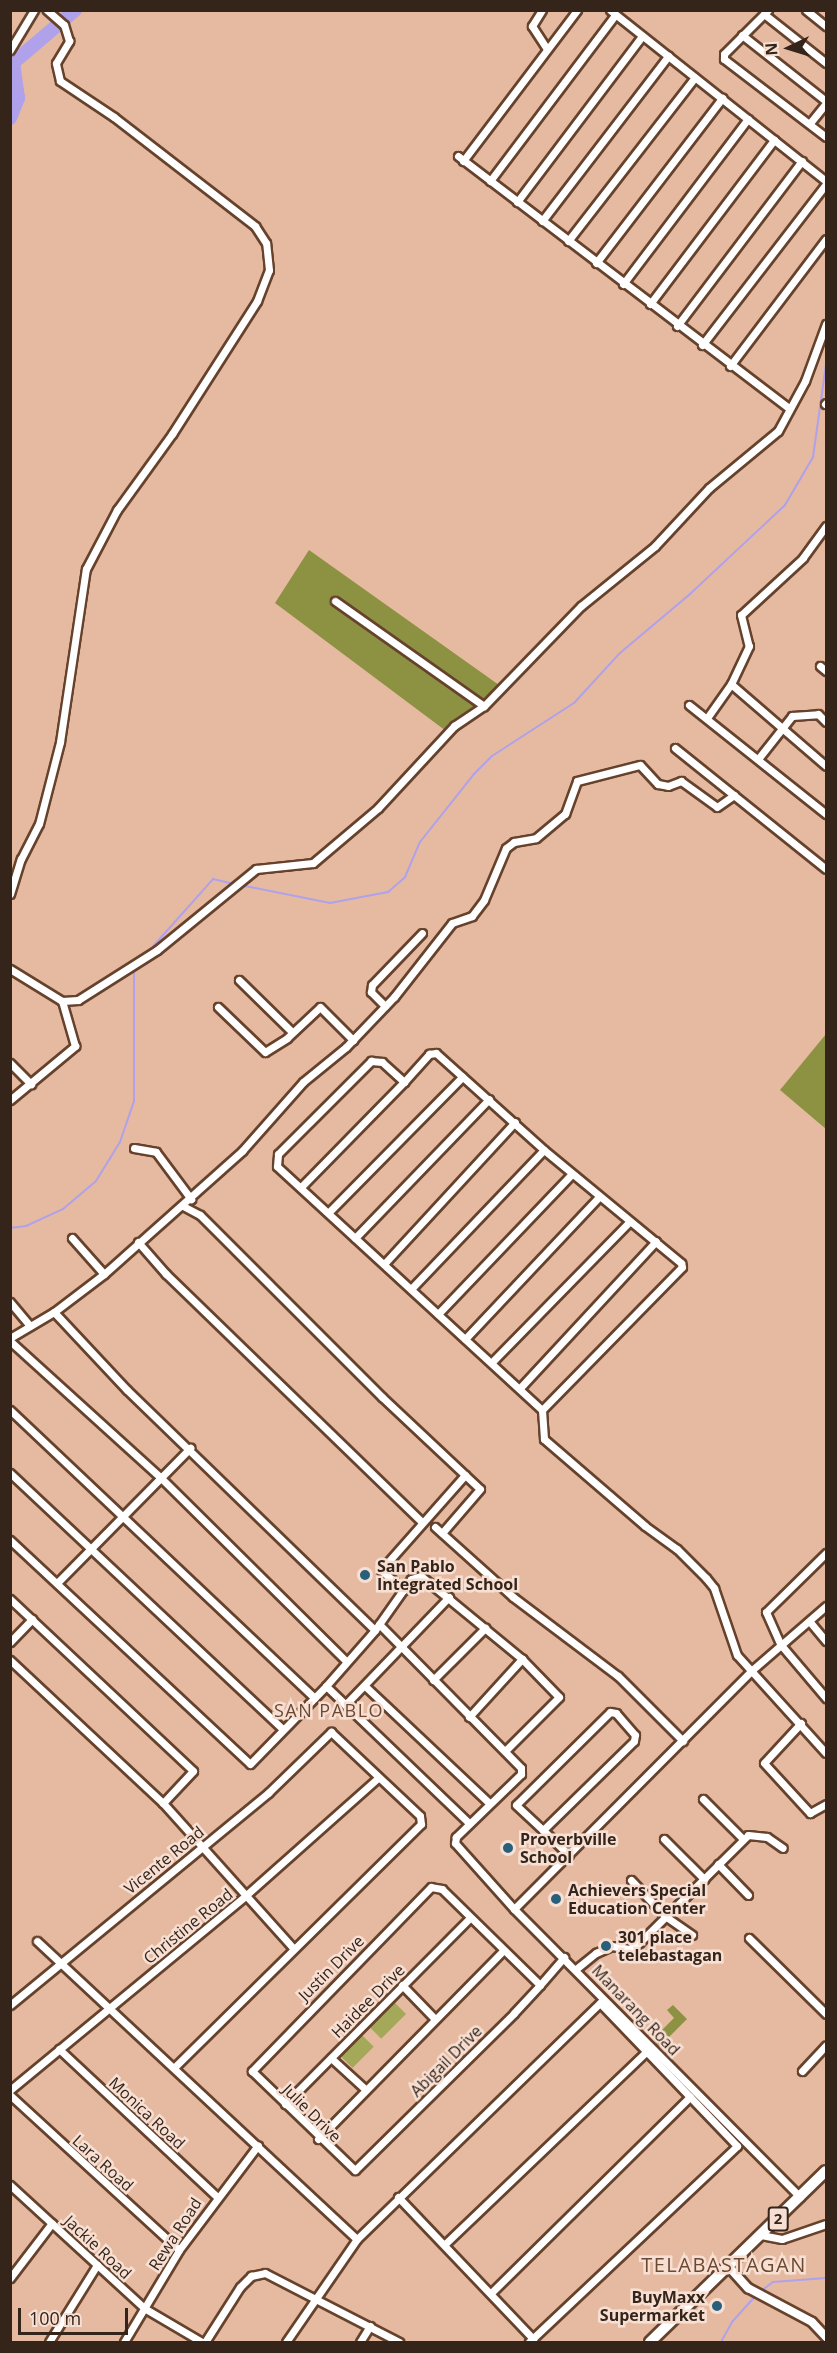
<!DOCTYPE html>
<style>
body{margin:0}
#map{position:relative;width:837px;height:2353px;overflow:hidden;background:#e6baa1;font-family:"Open Sans",sans-serif}
div>[style]{position:absolute}
[style*='--x']{left:calc(var(--x)*1px);top:calc(var(--y)*1px);width:calc(var(--w)*1px);rotate:calc(var(--a)*1deg)}
.green>*{inset:0;background:#a4a95a;transform-origin:0 0}
.forest>*{inset:0;background:#8d9242}
.stream>*{height:2px;margin:-1px;padding:0 1px;transform-origin:1px;border-radius:1px;background:#afa1ea}
.river>*{height:14px;margin:-7px;padding:0 7px;transform-origin:7px;border-radius:7px;background:#afa1ea}
.roads{filter:drop-shadow(2px 0 #66422c) drop-shadow(-2px 0 #66422c) drop-shadow(0 2px #66422c) drop-shadow(0 -2px #66422c)}
.minor>*{height:7px;margin:-3.5px;padding:0 3.5px;transform-origin:3.5px;border-radius:3.5px;background:#fff}
.tertiary>*{height:8px;margin:-4px;padding:0 4px;transform-origin:4px;border-radius:4px;background:#fff}
.trunk>*{height:10px;margin:-5px;padding:0 5px;transform-origin:5px;border-radius:5px;background:#fff}
.dots>*{width:16px;height:16px;translate:-50% -50%;box-sizing:border-box;border:3px solid #f7e0d3;border-radius:50%}
span{translate:-50% -50%;white-space:nowrap;text-align:center;line-height:1.15;-webkit-text-stroke:5px #f7e0d3;paint-order:stroke}
.shield-label span{padding:2px 4px;background:#f7e0d3;border:2px solid;border-radius:4px;-webkit-text-stroke-width:0}
.shield-label{font-size:15px;color:#35241a;font-weight:700}
.poi-label{font-size:16px;color:#35241a;font-weight:700}
.left{translate:0 -50%;text-align:left}
.right{translate:-100% -50%;text-align:right}
.street-label{font-size:16px;color:#35241a}
.neighbourhood-label{font-size:18px;color:#6d4932;letter-spacing:1.5px}
.quarter-label{font-size:20px;color:#6d4932;letter-spacing:1.5px}
.frame{position:absolute;inset:0;border:12px solid #35241a;pointer-events:none}
.north{position:absolute;left:759px;top:18px;width:60px;height:60px;-webkit-text-stroke:4px #f7e0d3;paint-order:stroke;rotate:266deg;font-size:16px;font-weight:700;line-height:24px;text-align:center;color:#35241a}
.north::after{content:'';display:block;margin:auto;width:21px;height:27px;background:#35241a;clip-path:polygon(50% 0,100% 100%,50% 72%,0 100%)}
.scale{position:absolute;left:18px;top:2308px;width:110px;height:27px;box-sizing:border-box;border:3px solid #35241a;border-top:0;padding-left:8px;font-size:18px;line-height:21px;white-space:nowrap;color:#35241a;-webkit-text-stroke:4px #f7e0d3;paint-order:stroke}
</style>
<div id="map">
<div class="green">
<i style="left:394px;top:2002px;width:17px;height:35px;rotate:45deg"></i>
<i style="left:361px;top:2034px;width:18px;height:30px;rotate:45deg"></i>
</div>
<div class="forest">
<i style="clip-path:polygon(309px 550px,499px 685px,446px 731px,275px 603px)"></i>
<i style="clip-path:polygon(826px 1034px,826px 1129px,780px 1090px)"></i>
<i style="clip-path:polygon(673px 2005px,687px 2019px,660px 2046px,653px 2039px,674px 2018px,667px 2010px)"></i>
</div>
<div class="stream">
<i style="--x:240;--y:885;--w:92;--a:11.3"></i>
<i style="--x:330;--y:903;--w:59;--a:-10.7"></i>
<i style="--x:388;--y:892;--w:23;--a:-41"></i>
<i style="--x:405;--y:877;--w:38;--a:-67"></i>
<i style="--x:420;--y:842;--w:87;--a:-51.5"></i>
<i style="--x:474;--y:774;--w:25;--a:-45"></i>
<i style="--x:492;--y:756;--w:98;--a:-32.9"></i>
<i style="--x:574;--y:703;--w:68;--a:-47.4"></i>
<i style="--x:620;--y:653;--w:92;--a:-40.1"></i>
<i style="--x:690;--y:594;--w:130;--a:-43.1"></i>
<i style="--x:785;--y:505;--w:56;--a:-59.7"></i>
<i style="--x:813;--y:457;--w:94;--a:-82"></i>
<i style="--x:148;--y:952;--w:98;--a:-48.3"></i>
<i style="--x:213;--y:879;--w:23;--a:13"></i>
<i style="--x:10;--y:1228;--w:16;--a:-7"></i>
<i style="--x:26;--y:1226;--w:41;--a:-24.7"></i>
<i style="--x:63;--y:1209;--w:43;--a:-40.3"></i>
<i style="--x:96;--y:1181;--w:46;--a:-58.4"></i>
<i style="--x:120;--y:1142;--w:43;--a:-71.1"></i>
<i style="--x:134;--y:1101;--w:133;--a:-90"></i>
<i style="--x:761;--y:2291;--w:15;--a:-37"></i>
<i style="--x:773;--y:2282;--w:53;--a:-4.3"></i>
<i style="--x:721;--y:2342;--w:23;--a:-61"></i>
<i style="--x:732;--y:2322;--w:36;--a:-48"></i>
</div>
<div class="river">
<i style="--x:10;--y:118;--w:22;--a:-68"></i>
<i style="--x:18;--y:98;--w:35;--a:-98"></i>
<i style="--x:13;--y:63;--w:82;--a:-40.5"></i>
</div>
<div class="roads">
<div class="minor">
<i style="--x:542;--y:10;--w:19;--a:122"></i>
<i style="--x:532;--y:26;--w:27;--a:57"></i>
<i style="--x:610;--y:10;--w:275;--a:38.4"></i>
<i style="--x:768;--y:10;--w:62;--a:135"></i>
<i style="--x:724;--y:54;--w:5;--a:90"></i>
<i style="--x:724;--y:59;--w:128;--a:37.4"></i>
<i style="--x:806;--y:10;--w:26;--a:39"></i>
<i style="--x:764;--y:14;--w:79;--a:38.3"></i>
<i style="--x:742;--y:35;--w:107;--a:38.2"></i>
<i style="--x:10;--y:50;--w:47;--a:-59"></i>
<i style="--x:810;--y:123;--w:26;--a:-51"></i>
<i style="--x:458;--y:156;--w:416;--a:37.3"></i>
<i style="--x:463;--y:161;--w:189;--a:-52.9"></i>
<i style="--x:490;--y:181;--w:208;--a:-53"></i>
<i style="--x:517;--y:202;--w:208;--a:-53"></i>
<i style="--x:542;--y:221;--w:208;--a:-52.6"></i>
<i style="--x:568;--y:241;--w:207;--a:-52.2"></i>
<i style="--x:596;--y:263;--w:208;--a:-52.6"></i>
<i style="--x:623;--y:284;--w:207;--a:-52.9"></i>
<i style="--x:650;--y:304;--w:206;--a:-52.9"></i>
<i style="--x:677;--y:326;--w:207;--a:-52.9"></i>
<i style="--x:702;--y:345;--w:203;--a:-52.4"></i>
<i style="--x:730;--y:366;--w:159;--a:-52.9"></i>
<i style="--x:825;--y:404;--w:1;--a:-45"></i>
<i style="--x:826;--y:526;--w:39;--a:126"></i>
<i style="--x:803;--y:558;--w:84;--a:137.4"></i>
<i style="--x:741;--y:615;--w:32;--a:76"></i>
<i style="--x:749;--y:646;--w:42;--a:115.3"></i>
<i style="--x:731;--y:684;--w:125;--a:40.8"></i>
<i style="--x:335;--y:601;--w:182;--a:35.2"></i>
<i style="--x:820;--y:666;--w:8;--a:40"></i>
<i style="--x:689;--y:705;--w:175;--a:38.5"></i>
<i style="--x:707;--y:718;--w:42;--a:-54.8"></i>
<i style="--x:675;--y:748;--w:193;--a:38.7"></i>
<i style="--x:758;--y:759;--w:55;--a:-51.7"></i>
<i style="--x:792;--y:716;--w:26;--a:-4"></i>
<i style="--x:818;--y:714;--w:11;--a:45"></i>
<i style="--x:10;--y:894;--w:37;--a:-73"></i>
<i style="--x:21;--y:859;--w:39;--a:-63"></i>
<i style="--x:39;--y:824;--w:85;--a:-75.6"></i>
<i style="--x:60;--y:742;--w:175;--a:-81.5"></i>
<i style="--x:86;--y:569;--w:67;--a:-62.3"></i>
<i style="--x:117;--y:510;--w:94;--a:-54.1"></i>
<i style="--x:172;--y:434;--w:158;--a:-57.4"></i>
<i style="--x:257;--y:301;--w:33;--a:-69"></i>
<i style="--x:269;--y:270;--w:27;--a:-96"></i>
<i style="--x:266;--y:243;--w:20;--a:-123"></i>
<i style="--x:255;--y:226;--w:178;--a:-142.3"></i>
<i style="--x:114;--y:117;--w:65;--a:-146.3"></i>
<i style="--x:60;--y:81;--w:18;--a:-103"></i>
<i style="--x:56;--y:63;--w:26;--a:-59"></i>
<i style="--x:69;--y:41;--w:17;--a:-107"></i>
<i style="--x:64;--y:25;--w:23;--a:-139"></i>
<i style="--x:10;--y:969;--w:61;--a:31.6"></i>
<i style="--x:62;--y:1001;--w:16;--a:-4"></i>
<i style="--x:78;--y:1000;--w:93;--a:-32.3"></i>
<i style="--x:157;--y:950;--w:128;--a:-39.3"></i>
<i style="--x:256;--y:869;--w:57;--a:-6"></i>
<i style="--x:313;--y:863;--w:85;--a:-40.2"></i>
<i style="--x:378;--y:808;--w:112;--a:-47.2"></i>
<i style="--x:454;--y:726;--w:36;--a:-34"></i>
<i style="--x:484;--y:706;--w:139;--a:-45.9"></i>
<i style="--x:581;--y:606;--w:95;--a:-39"></i>
<i style="--x:655;--y:546;--w:79;--a:-47"></i>
<i style="--x:709;--y:488;--w:89;--a:-39.6"></i>
<i style="--x:778;--y:431;--w:57;--a:-61.6"></i>
<i style="--x:805;--y:381;--w:61;--a:-69.8"></i>
<i style="--x:239;--y:980;--w:74;--a:44.5"></i>
<i style="--x:385;--y:1006;--w:20;--a:-135"></i>
<i style="--x:371;--y:992;--w:7;--a:-82"></i>
<i style="--x:372;--y:985;--w:72;--a:-46.1"></i>
<i style="--x:218;--y:1007;--w:65;--a:43.8"></i>
<i style="--x:265;--y:1052;--w:26;--a:-32"></i>
<i style="--x:287;--y:1038;--w:45;--a:-43.2"></i>
<i style="--x:320;--y:1007;--w:47;--a:45"></i>
<i style="--x:10;--y:1063;--w:30;--a:45"></i>
<i style="--x:10;--y:1100;--w:85;--a:-39.7"></i>
<i style="--x:75;--y:1046;--w:47;--a:-106.1"></i>
<i style="--x:134;--y:1148;--w:22;--a:10"></i>
<i style="--x:156;--y:1152;--w:59;--a:53.3"></i>
<i style="--x:301;--y:1187;--w:147;--a:-45.6"></i>
<i style="--x:183;--y:1206;--w:19;--a:28"></i>
<i style="--x:200;--y:1215;--w:257;--a:45"></i>
<i style="--x:382;--y:1397;--w:134;--a:43.2"></i>
<i style="--x:480;--y:1489;--w:58;--a:130.8"></i>
<i style="--x:329;--y:1212;--w:190;--a:-45.4"></i>
<i style="--x:72;--y:1238;--w:48;--a:48.4"></i>
<i style="--x:355;--y:1238;--w:193;--a:-46"></i>
<i style="--x:138;--y:1242;--w:43;--a:48.8"></i>
<i style="--x:166;--y:1274;--w:356;--a:44.1"></i>
<i style="--x:384;--y:1264;--w:193;--a:-47.3"></i>
<i style="--x:411;--y:1289;--w:192;--a:-46.3"></i>
<i style="--x:10;--y:1302;--w:31;--a:50"></i>
<i style="--x:54;--y:1312;--w:107;--a:46.9"></i>
<i style="--x:127;--y:1390;--w:345;--a:44.1"></i>
<i style="--x:438;--y:1314;--w:194;--a:-46.3"></i>
<i style="--x:10;--y:1338;--w:51;--a:-30.6"></i>
<i style="--x:54;--y:1312;--w:63;--a:-37.2"></i>
<i style="--x:104;--y:1274;--w:185;--a:-41.7"></i>
<i style="--x:242;--y:1151;--w:92;--a:-48.5"></i>
<i style="--x:303;--y:1082;--w:55;--a:-39.1"></i>
<i style="--x:346;--y:1047;--w:69;--a:-46.2"></i>
<i style="--x:394;--y:997;--w:94;--a:-51.9"></i>
<i style="--x:452;--y:923;--w:21;--a:-19"></i>
<i style="--x:472;--y:916;--w:20;--a:-53"></i>
<i style="--x:484;--y:900;--w:56;--a:-67.1"></i>
<i style="--x:506;--y:848;--w:10;--a:-37"></i>
<i style="--x:514;--y:842;--w:22;--a:-10"></i>
<i style="--x:536;--y:838;--w:38;--a:-40"></i>
<i style="--x:565;--y:814;--w:35;--a:-70"></i>
<i style="--x:577;--y:781;--w:65;--a:-14.3"></i>
<i style="--x:640;--y:765;--w:26;--a:47"></i>
<i style="--x:658;--y:784;--w:10;--a:11"></i>
<i style="--x:668;--y:786;--w:14;--a:-21"></i>
<i style="--x:681;--y:781;--w:44;--a:35.8"></i>
<i style="--x:717;--y:807;--w:21;--a:-35"></i>
<i style="--x:465;--y:1339;--w:195;--a:-46.7"></i>
<i style="--x:10;--y:1341;--w:204;--a:42.2"></i>
<i style="--x:161;--y:1478;--w:260;--a:44.7"></i>
<i style="--x:493;--y:1361;--w:194;--a:-45.6"></i>
<i style="--x:520;--y:1388;--w:200;--a:-47.2"></i>
<i style="--x:10;--y:1410;--w:419;--a:43.4"></i>
<i style="--x:542;--y:1410;--w:360;--a:-137.4"></i>
<i style="--x:277;--y:1166;--w:12;--a:-85"></i>
<i style="--x:278;--y:1154;--w:132;--a:-45"></i>
<i style="--x:371;--y:1061;--w:11;--a:5"></i>
<i style="--x:382;--y:1062;--w:30;--a:42"></i>
<i style="--x:404;--y:1082;--w:38;--a:-48"></i>
<i style="--x:429;--y:1054;--w:7;--a:-8"></i>
<i style="--x:436;--y:1053;--w:145;--a:41.9"></i>
<i style="--x:544;--y:1150;--w:178;--a:39.5"></i>
<i style="--x:681;--y:1263;--w:4;--a:76"></i>
<i style="--x:682;--y:1267;--w:200;--a:134.4"></i>
<i style="--x:542;--y:1410;--w:29;--a:86"></i>
<i style="--x:544;--y:1439;--w:133;--a:40.7"></i>
<i style="--x:645;--y:1526;--w:39;--a:36"></i>
<i style="--x:677;--y:1549;--w:41;--a:45"></i>
<i style="--x:706;--y:1578;--w:13;--a:51"></i>
<i style="--x:714;--y:1588;--w:71;--a:71.1"></i>
<i style="--x:737;--y:1655;--w:132;--a:47.8"></i>
<i style="--x:10;--y:1473;--w:374;--a:43.2"></i>
<i style="--x:435;--y:1527;--w:105;--a:41.9"></i>
<i style="--x:513;--y:1597;--w:131;--a:37"></i>
<i style="--x:618;--y:1676;--w:92;--a:45"></i>
<i style="--x:10;--y:1540;--w:328;--a:43"></i>
<i style="--x:250;--y:1764;--w:109;--a:-45.7"></i>
<i style="--x:326;--y:1686;--w:74;--a:-48.8"></i>
<i style="--x:375;--y:1630;--w:62;--a:-54.8"></i>
<i style="--x:411;--y:1579;--w:10;--a:-17"></i>
<i style="--x:421;--y:1576;--w:131;--a:39.4"></i>
<i style="--x:522;--y:1659;--w:53;--a:45.8"></i>
<i style="--x:559;--y:1697;--w:76;--a:135"></i>
<i style="--x:826;--y:1553;--w:84;--a:135.5"></i>
<i style="--x:766;--y:1612;--w:36;--a:66"></i>
<i style="--x:781;--y:1645;--w:70;--a:49.7"></i>
<i style="--x:57;--y:1583;--w:190;--a:-45.4"></i>
<i style="--x:404;--y:1590;--w:30;--a:-139"></i>
<i style="--x:381;--y:1570;--w:127;--a:-48.5"></i>
<i style="--x:10;--y:1599;--w:251;--a:43.2"></i>
<i style="--x:193;--y:1771;--w:44;--a:133.2"></i>
<i style="--x:810;--y:1622;--w:25;--a:50"></i>
<i style="--x:379;--y:1624;--w:202;--a:45.4"></i>
<i style="--x:521;--y:1768;--w:6;--a:90"></i>
<i style="--x:521;--y:1774;--w:91;--a:135.9"></i>
<i style="--x:456;--y:1837;--w:6;--a:99"></i>
<i style="--x:455;--y:1843;--w:89;--a:48.2"></i>
<i style="--x:514;--y:1909;--w:406;--a:45.2"></i>
<i style="--x:10;--y:1642;--w:32;--a:-46"></i>
<i style="--x:10;--y:1660;--w:209;--a:43.1"></i>
<i style="--x:163;--y:1803;--w:195;--a:48.1"></i>
<i style="--x:433;--y:1680;--w:74;--a:-45"></i>
<i style="--x:326;--y:1686;--w:198;--a:43.8"></i>
<i style="--x:365;--y:1686;--w:170;--a:43.3"></i>
<i style="--x:345;--y:1705;--w:150;--a:-46.1"></i>
<i style="--x:469;--y:1717;--w:79;--a:-47.6"></i>
<i style="--x:801;--y:1723;--w:54;--a:132.8"></i>
<i style="--x:764;--y:1763;--w:68;--a:47.4"></i>
<i style="--x:810;--y:1813;--w:18;--a:-29"></i>
<i style="--x:703;--y:1799;--w:55;--a:45"></i>
<i style="--x:543;--y:1830;--w:127;--a:-44.4"></i>
<i style="--x:634;--y:1741;--w:6;--a:-81"></i>
<i style="--x:635;--y:1735;--w:29;--a:-131"></i>
<i style="--x:616;--y:1713;--w:6;--a:-171"></i>
<i style="--x:610;--y:1712;--w:132;--a:135.3"></i>
<i style="--x:516;--y:1805;--w:37;--a:43"></i>
<i style="--x:543;--y:1830;--w:36;--a:44"></i>
<i style="--x:664;--y:1839;--w:57;--a:45"></i>
<i style="--x:718;--y:1864;--w:43;--a:45.9"></i>
<i style="--x:631;--y:1880;--w:50;--a:46.6"></i>
<i style="--x:665;--y:1916;--w:33;--a:35"></i>
<i style="--x:514;--y:1909;--w:337;--a:-45.1"></i>
<i style="--x:752;--y:1670;--w:98;--a:-40.9"></i>
<i style="--x:749;--y:1938;--w:108;--a:44.6"></i>
<i style="--x:37;--y:1941;--w:437;--a:43"></i>
<i style="--x:576;--y:1969;--w:26;--a:-39"></i>
<i style="--x:596;--y:1953;--w:17;--a:-24"></i>
<i style="--x:612;--y:1946;--w:17;--a:10"></i>
<i style="--x:629;--y:1949;--w:12;--a:-31"></i>
<i style="--x:639;--y:1943;--w:153;--a:-44.7"></i>
<i style="--x:748;--y:1835;--w:19;--a:6"></i>
<i style="--x:767;--y:1837;--w:19;--a:35"></i>
<i style="--x:402;--y:1985;--w:47;--a:45.9"></i>
<i style="--x:540;--y:1985;--w:137;--a:-135.6"></i>
<i style="--x:442;--y:1889;--w:11;--a:-170"></i>
<i style="--x:431;--y:1887;--w:257;--a:134.2"></i>
<i style="--x:252;--y:2071;--w:143;--a:43.9"></i>
<i style="--x:355;--y:2170;--w:223;--a:-44.6"></i>
<i style="--x:514;--y:2013;--w:38;--a:-47"></i>
<i style="--x:540;--y:1985;--w:37;--a:-49"></i>
<i style="--x:10;--y:2005;--w:334;--a:-39.4"></i>
<i style="--x:268;--y:1793;--w:88;--a:-44.1"></i>
<i style="--x:331;--y:1732;--w:122;--a:43.3"></i>
<i style="--x:420;--y:1816;--w:8;--a:83"></i>
<i style="--x:421;--y:1824;--w:347;--a:135.4"></i>
<i style="--x:59;--y:2049;--w:215;--a:43.1"></i>
<i style="--x:331;--y:2058;--w:47;--a:42.4"></i>
<i style="--x:802;--y:2071;--w:35;--a:-47"></i>
<i style="--x:10;--y:2090;--w:305;--a:-39.5"></i>
<i style="--x:245;--y:1896;--w:178;--a:-41.6"></i>
<i style="--x:10;--y:2095;--w:229;--a:42.5"></i>
<i style="--x:285;--y:2104;--w:262;--a:-45.2"></i>
<i style="--x:318;--y:2139;--w:262;--a:-45.5"></i>
<i style="--x:10;--y:2185;--w:182;--a:42.5"></i>
<i style="--x:144;--y:2308;--w:67;--a:30.4"></i>
<i style="--x:398;--y:2197;--w:196;--a:46.4"></i>
<i style="--x:761;--y:2235;--w:21;--a:11"></i>
<i style="--x:782;--y:2239;--w:46;--a:-18.8"></i>
<i style="--x:445;--y:2244;--w:279;--a:-43.7"></i>
<i style="--x:10;--y:2278;--w:69;--a:-52.6"></i>
<i style="--x:492;--y:2292;--w:278;--a:-44.6"></i>
<i style="--x:49;--y:2342;--w:91;--a:-58.1"></i>
<i style="--x:124;--y:2342;--w:107;--a:-59.1"></i>
<i style="--x:179;--y:2250;--w:131;--a:-53"></i>
<i style="--x:205;--y:2342;--w:65;--a:-57.5"></i>
<i style="--x:240;--y:2287;--w:16;--a:-45"></i>
<i style="--x:251;--y:2276;--w:14;--a:-12"></i>
<i style="--x:265;--y:2273;--w:151;--a:27.2"></i>
<i style="--x:286;--y:2342;--w:125;--a:-55.4"></i>
<i style="--x:357;--y:2239;--w:339;--a:-44.2"></i>
<i style="--x:600;--y:2003;--w:198;--a:46.2"></i>
<i style="--x:737;--y:2146;--w:286;--a:136.7"></i>
<i style="--x:360;--y:2342;--w:19;--a:-58"></i>
</div>
<div class="tertiary">
<i style="--x:728;--y:2266;--w:30;--a:48"></i>
<i style="--x:748;--y:2288;--w:72;--a:28"></i>
<i style="--x:812;--y:2322;--w:21;--a:47"></i>
</div>
<div class="trunk">
<i style="--x:650;--y:2342;--w:245;--a:-44.2"></i>
</div>
</div>
<div class="dots">
<i style="left:365px;top:1575px;background:#285f7a"></i>
<i style="left:508px;top:1848px;background:#285f7a"></i>
<i style="left:556px;top:1899px;background:#285f7a"></i>
<i style="left:606px;top:1946px;background:#285f7a"></i>
<i style="left:717px;top:2306px;background:#285f7a"></i>
</div>
<div class="shield-label">
<span style="left:778px;top:2219px">2</span>
</div>
<div class="poi-label">
<span class="left" style="left:377px;top:1575px">San Pablo<br>Integrated School</span>
<span class="left" style="left:520px;top:1848px">Proverbville<br>School</span>
<span class="left" style="left:568px;top:1899px">Achievers Special<br>Education Center</span>
<span class="left" style="left:618px;top:1946px">301 place<br>telebastagan</span>
<span class="right" style="left:705px;top:2306px">BuyMaxx<br>Supermarket</span>
</div>
<div class="street-label">
<span style="left:164px;top:1860px;rotate:-39deg">Vicente Road</span>
<span style="left:188px;top:1926px;rotate:-39deg">Christine Road</span>
<span style="left:331px;top:1968px;rotate:-45deg">Justin Drive</span>
<span style="left:368px;top:2001px;rotate:-45deg">Haidee Drive</span>
<span style="left:636px;top:2010px;rotate:46deg">Manarang Road</span>
<span style="left:446px;top:2061px;rotate:-45deg">Abigail Drive</span>
<span style="left:147px;top:2113px;rotate:43deg">Monica Road</span>
<span style="left:312px;top:2113px;rotate:45deg">Julie Drive</span>
<span style="left:103px;top:2163px;rotate:42deg">Lara Road</span>
<span style="left:175px;top:2234px;rotate:-57deg">Rewa Road</span>
<span style="left:98px;top:2247px;rotate:43deg">Jackie Road</span>
</div>
<div class="neighbourhood-label">
<span style="left:329px;top:1710px">SAN PABLO</span>
</div>
<div class="quarter-label">
<span style="left:724px;top:2264px">TELABASTAGAN</span>
</div>
<div class="frame"></div>
<div class="north">N</div>
<div class="scale">100 m</div>
</div>
